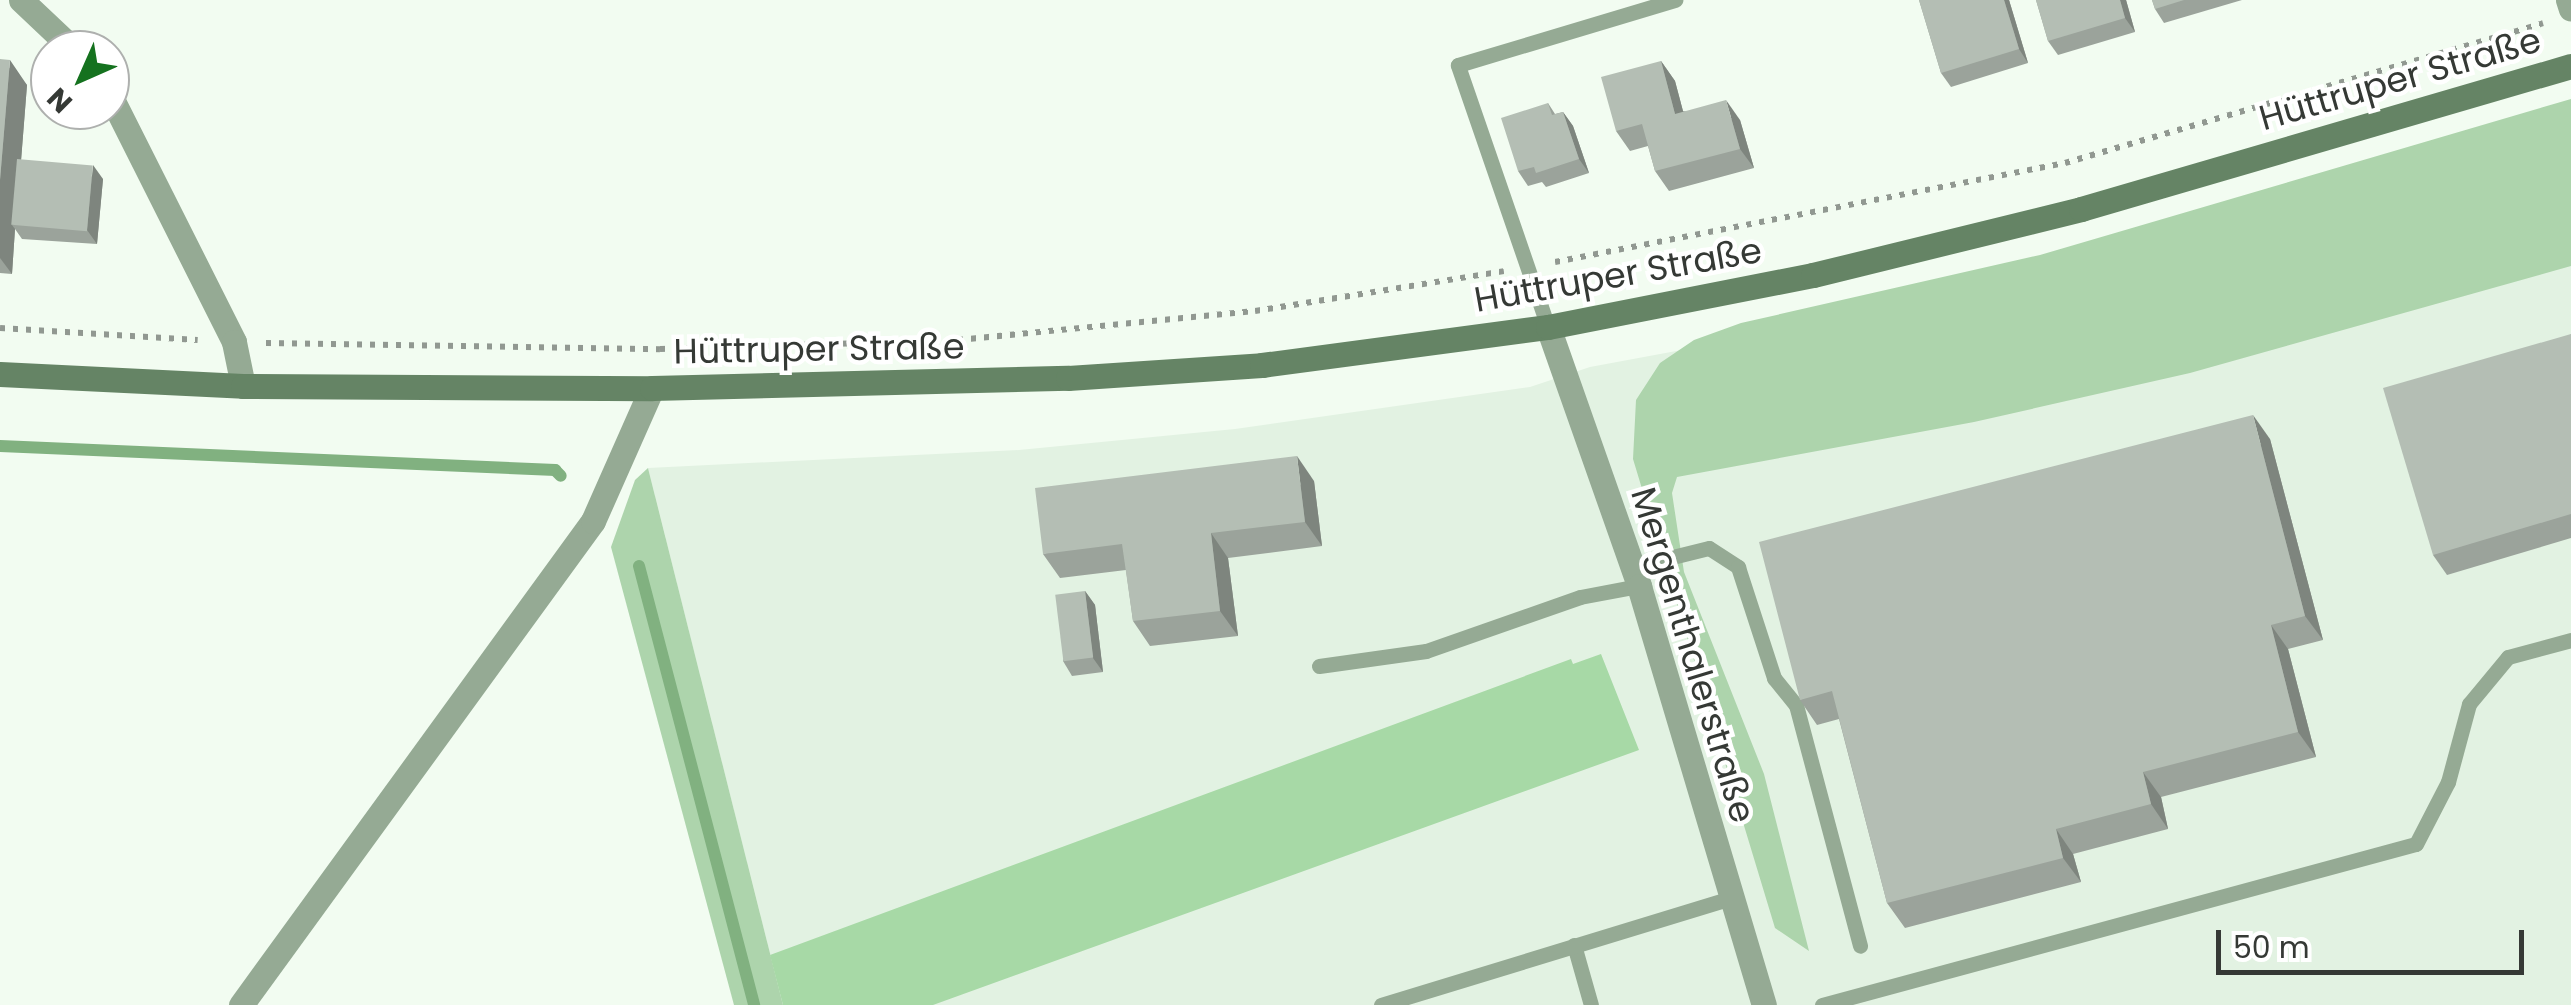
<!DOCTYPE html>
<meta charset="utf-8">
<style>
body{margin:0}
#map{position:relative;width:2571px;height:1005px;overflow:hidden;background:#f2fcf1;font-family:Poppins,sans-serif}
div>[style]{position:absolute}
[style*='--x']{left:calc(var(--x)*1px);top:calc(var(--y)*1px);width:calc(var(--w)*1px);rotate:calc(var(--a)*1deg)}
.built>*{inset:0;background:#e2f2e2}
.green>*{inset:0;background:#add4ac}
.forest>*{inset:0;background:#a7d9a6}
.stream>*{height:12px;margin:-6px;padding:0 6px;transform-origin:6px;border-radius:6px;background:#81b180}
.path>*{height:6px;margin-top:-3px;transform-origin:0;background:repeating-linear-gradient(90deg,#919891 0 5px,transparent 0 13px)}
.lane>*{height:15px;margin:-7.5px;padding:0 7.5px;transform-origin:7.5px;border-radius:7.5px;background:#95aa94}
.street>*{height:25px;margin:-12.5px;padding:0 12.5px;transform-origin:12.5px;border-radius:12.5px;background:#95aa94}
.secondary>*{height:25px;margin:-12.5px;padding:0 12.5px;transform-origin:12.5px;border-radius:12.5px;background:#658465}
.wall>*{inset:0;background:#9ba39b}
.shaded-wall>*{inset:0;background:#7e857e}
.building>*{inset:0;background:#b4beb4;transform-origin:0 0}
span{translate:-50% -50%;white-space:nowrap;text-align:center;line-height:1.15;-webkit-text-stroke:9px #fff;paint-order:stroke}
.street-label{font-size:35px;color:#353935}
.north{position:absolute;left:30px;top:30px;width:100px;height:100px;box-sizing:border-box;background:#fff;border:2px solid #aeb0ae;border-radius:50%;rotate:225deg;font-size:28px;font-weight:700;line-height:40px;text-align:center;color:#353935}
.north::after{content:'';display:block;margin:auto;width:35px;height:45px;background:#15721f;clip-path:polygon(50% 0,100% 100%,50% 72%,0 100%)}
.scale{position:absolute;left:2216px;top:930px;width:308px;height:45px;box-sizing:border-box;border:5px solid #353935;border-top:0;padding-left:12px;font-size:30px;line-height:35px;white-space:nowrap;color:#353935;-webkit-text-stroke:8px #fff;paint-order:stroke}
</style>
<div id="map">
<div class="built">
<i style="clip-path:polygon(2571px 137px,2571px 1005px,783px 1005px,648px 468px,1019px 450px,1235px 429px,1530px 387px,1590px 367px,1951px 300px)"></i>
</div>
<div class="green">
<i style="clip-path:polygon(2571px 99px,2571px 266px,2190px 373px,1974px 422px,1677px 477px,1672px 493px,1684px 572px,1764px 774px,1809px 951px,1775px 928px,1633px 459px,1636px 400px,1660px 363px,1694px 340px,1741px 323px,2040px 255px)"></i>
<i style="clip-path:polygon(648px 468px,783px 1005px,734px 1005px,611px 547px,635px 480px)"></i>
</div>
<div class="forest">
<i style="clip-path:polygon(1601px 654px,1639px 750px,933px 1005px,783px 1005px,770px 955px,1571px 659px,1573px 664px)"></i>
</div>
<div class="stream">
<i style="--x:0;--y:446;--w:556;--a:2.48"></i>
<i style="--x:555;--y:470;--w:8;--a:45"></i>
<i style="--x:639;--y:566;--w:454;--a:75.3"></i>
</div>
<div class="path">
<i style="--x:1555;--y:262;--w:520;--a:-10.99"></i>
<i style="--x:2065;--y:163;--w:498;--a:-16.3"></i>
<i style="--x:0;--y:328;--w:198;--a:3.5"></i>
<i style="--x:266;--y:343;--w:394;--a:0.9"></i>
<i style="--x:660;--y:349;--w:298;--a:-1.7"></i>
<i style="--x:958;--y:340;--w:298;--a:-5.6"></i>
<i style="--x:1255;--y:311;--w:252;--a:-9.1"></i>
</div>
<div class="lane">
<i style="--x:1548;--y:327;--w:277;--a:-109"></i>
<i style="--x:1458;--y:65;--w:227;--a:-16.7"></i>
<i style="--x:1632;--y:567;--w:79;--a:-13.9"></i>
<i style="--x:1709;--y:548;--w:35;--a:33"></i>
<i style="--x:1738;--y:567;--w:117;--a:72"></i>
<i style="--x:1774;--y:678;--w:35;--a:51"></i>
<i style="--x:1796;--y:705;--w:249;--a:75.1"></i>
<i style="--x:1319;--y:666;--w:108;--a:-8"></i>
<i style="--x:1426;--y:651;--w:163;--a:-19.3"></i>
<i style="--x:1580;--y:597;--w:60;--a:-10.6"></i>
<i style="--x:1574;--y:945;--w:62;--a:74.2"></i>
<i style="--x:1381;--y:1005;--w:366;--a:-17"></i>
<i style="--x:1822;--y:1005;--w:615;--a:-15.17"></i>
<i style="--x:2416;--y:844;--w:70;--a:-62.7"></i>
<i style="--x:2448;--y:782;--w:81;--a:-74.9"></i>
<i style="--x:2469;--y:704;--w:61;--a:-50.3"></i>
<i style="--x:2508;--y:657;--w:65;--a:-15.1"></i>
</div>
<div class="street">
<i style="--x:21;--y:0;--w:73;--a:43.3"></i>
<i style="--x:2568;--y:0;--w:9;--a:72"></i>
<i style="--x:110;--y:95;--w:276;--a:63.3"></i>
<i style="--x:234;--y:342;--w:45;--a:78.4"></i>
<i style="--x:1548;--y:327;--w:275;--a:70.6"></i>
<i style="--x:1639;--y:586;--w:437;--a:73.4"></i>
<i style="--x:241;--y:1005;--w:598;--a:-53.97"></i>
<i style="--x:593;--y:521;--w:145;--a:-66.1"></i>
</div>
<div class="secondary">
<i style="--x:0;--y:374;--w:243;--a:2.8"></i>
<i style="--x:243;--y:386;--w:409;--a:0.3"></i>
<i style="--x:652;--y:388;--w:416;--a:-1.4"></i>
<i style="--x:1068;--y:378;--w:194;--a:-3.8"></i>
<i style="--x:1262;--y:365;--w:289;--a:-7.6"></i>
<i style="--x:1548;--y:327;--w:270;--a:-11.1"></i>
<i style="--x:1813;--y:275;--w:276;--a:-13.8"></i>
<i style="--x:2081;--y:209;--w:510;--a:-16.27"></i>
</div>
<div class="wall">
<i style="clip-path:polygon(1919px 0,2009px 0,2028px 63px,1951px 87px,1941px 73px)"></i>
<i style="clip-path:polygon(2036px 0,2126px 0,2135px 32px,2058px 55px,2048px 41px)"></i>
<i style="clip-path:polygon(2152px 0,2242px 0,2164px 23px,2155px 9px)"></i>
<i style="clip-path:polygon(0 59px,27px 85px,21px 160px,103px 179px,97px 244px,22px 239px,15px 229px,12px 274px,0 273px)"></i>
<i style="clip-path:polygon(1661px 61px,1675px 81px,1683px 111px,1740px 120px,1754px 168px,1669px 191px,1655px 171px,1648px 146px,1630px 151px,1616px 131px)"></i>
<i style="clip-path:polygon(1548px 103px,1555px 114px,1563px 112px,1573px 126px,1589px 173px,1546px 187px,1542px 182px,1528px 186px,1518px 171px)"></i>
<i style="clip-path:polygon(2571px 334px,2571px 538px,2447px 575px,2433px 555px)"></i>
<i style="clip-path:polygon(2270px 439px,2323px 640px,2288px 649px,2316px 757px,2161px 797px,2168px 829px,2073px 854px,2081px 882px,1905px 928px,1887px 903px,1839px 719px,1817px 725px,1800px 700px)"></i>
<i style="clip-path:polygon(1314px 481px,1322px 546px,1228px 558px,1238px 636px,1150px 646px,1133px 621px,1126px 570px,1060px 578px,1043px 554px)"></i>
<i style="clip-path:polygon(1085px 591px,1095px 605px,1103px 672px,1072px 676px,1063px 661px)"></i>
</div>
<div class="shaded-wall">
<i style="clip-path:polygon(2004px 0,2009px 0,2028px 63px,2019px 49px)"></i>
<i style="clip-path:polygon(2120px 0,2126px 0,2135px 32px,2125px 18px)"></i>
<i style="clip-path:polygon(10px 60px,27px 85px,16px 225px,12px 225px,15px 229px,12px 274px,0 258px,0 180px)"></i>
<i style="clip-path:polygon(1661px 61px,1675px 81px,1689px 134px,1675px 114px)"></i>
<i style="clip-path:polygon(1726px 100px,1740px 120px,1754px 168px,1740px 149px)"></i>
<i style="clip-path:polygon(1563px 112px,1573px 126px,1589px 173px,1579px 159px)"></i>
<i style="clip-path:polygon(93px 165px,103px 179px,97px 244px,87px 230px)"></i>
<i style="clip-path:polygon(2253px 415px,2270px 439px,2323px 640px,2305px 616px)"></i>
<i style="clip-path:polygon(1297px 456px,1314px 481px,1322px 546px,1305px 522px)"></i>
<i style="clip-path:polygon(1211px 533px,1228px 558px,1238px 636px,1220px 611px)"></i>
<i style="clip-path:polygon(1085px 591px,1095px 605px,1103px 672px,1093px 658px)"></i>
<i style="clip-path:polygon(2271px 625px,2288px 649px,2316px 757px,2298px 732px)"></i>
<i style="clip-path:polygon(2143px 772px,2161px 797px,2168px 829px,2151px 804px)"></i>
<i style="clip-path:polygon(2056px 829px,2073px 854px,2081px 882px,2063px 858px)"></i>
</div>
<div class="building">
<i style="clip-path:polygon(1919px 0,2004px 0,2019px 49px,1941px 73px)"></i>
<i style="clip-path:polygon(2036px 0,2120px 0,2125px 18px,2048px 41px)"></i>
<i style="clip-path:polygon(2152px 0,2184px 0,2155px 9px)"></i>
<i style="clip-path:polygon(0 59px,10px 60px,0 180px)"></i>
<i style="clip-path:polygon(1661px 61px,1675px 114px,1726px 100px,1740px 149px,1655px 171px,1642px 124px,1616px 131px,1601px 77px)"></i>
<i style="clip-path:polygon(1548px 103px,1552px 115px,1563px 112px,1579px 159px,1536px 173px,1534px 167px,1518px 171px,1501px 118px)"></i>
<i style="left:17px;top:159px;width:76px;height:66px;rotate:5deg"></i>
<i style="clip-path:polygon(2571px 334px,2571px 514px,2433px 555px,2383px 388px)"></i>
<i style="clip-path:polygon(2253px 415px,2305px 616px,2271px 625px,2298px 732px,2143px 772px,2151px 804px,2056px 829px,2063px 858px,1887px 903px,1832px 691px,1800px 700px,1759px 542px)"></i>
<i style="clip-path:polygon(1297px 456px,1305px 522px,1211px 533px,1220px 611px,1133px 621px,1122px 544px,1043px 554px,1035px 488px)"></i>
<i style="left:1085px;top:591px;width:67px;height:30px;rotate:83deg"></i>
</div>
<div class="street-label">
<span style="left:2400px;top:79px;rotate:-16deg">Hüttruper Straße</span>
<span style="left:1618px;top:275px;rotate:-10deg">Hüttruper Straße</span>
<span style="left:819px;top:349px;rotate:-1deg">Hüttruper Straße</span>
<span style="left:1693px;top:655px;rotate:73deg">Mergenthalerstraße</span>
</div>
<div class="north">N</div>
<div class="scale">50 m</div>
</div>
